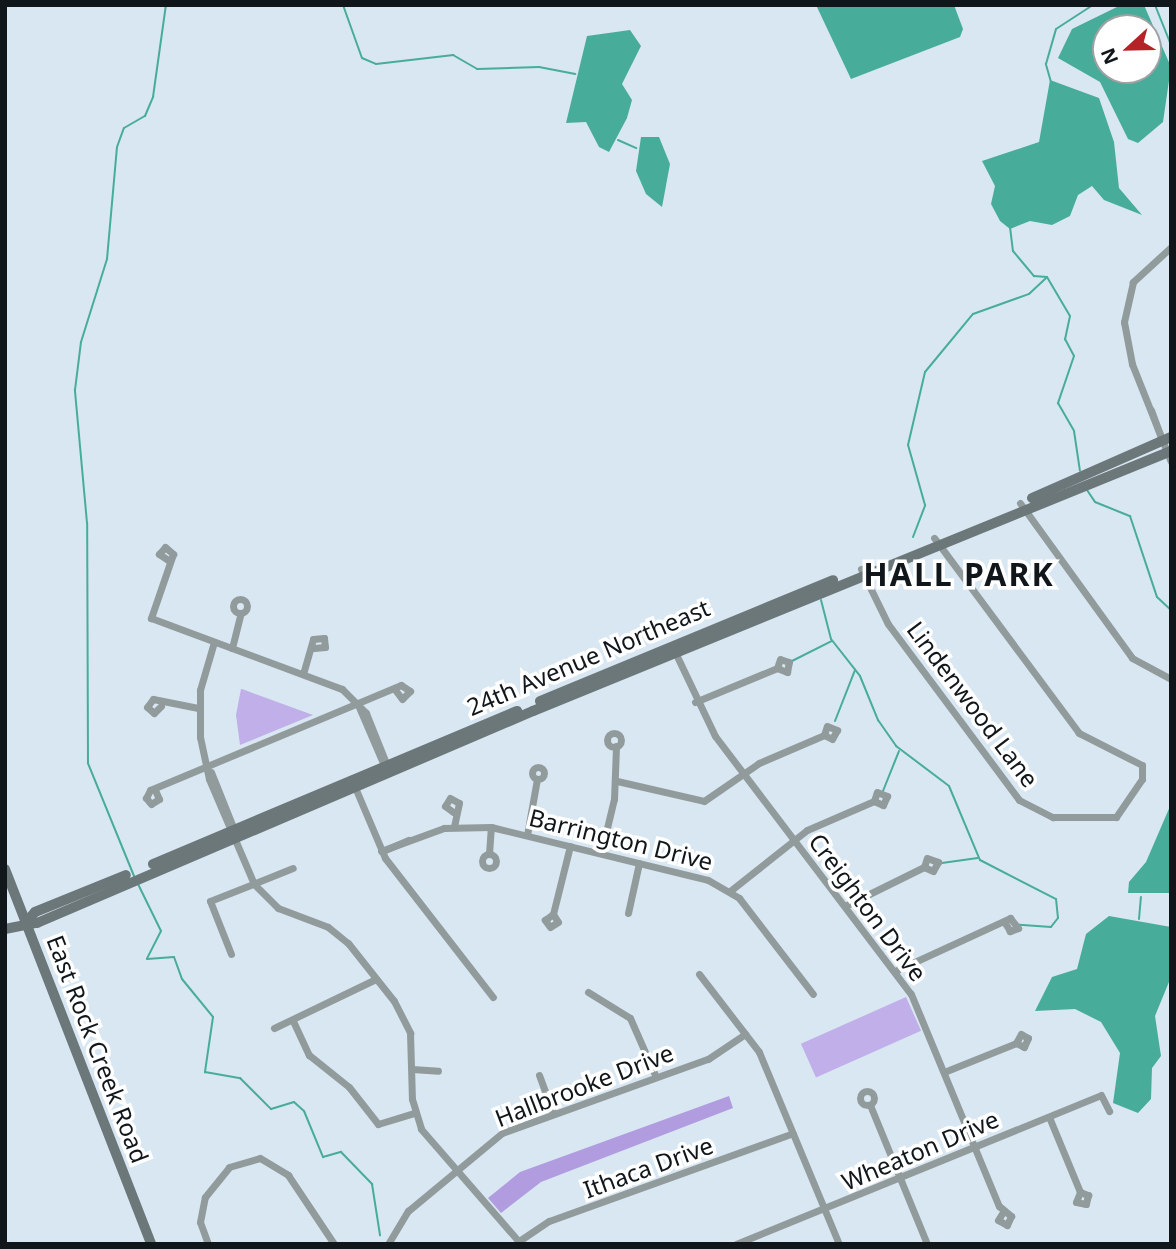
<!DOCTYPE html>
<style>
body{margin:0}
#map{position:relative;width:1176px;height:1249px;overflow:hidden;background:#d8e7f2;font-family:"Noto Sans",sans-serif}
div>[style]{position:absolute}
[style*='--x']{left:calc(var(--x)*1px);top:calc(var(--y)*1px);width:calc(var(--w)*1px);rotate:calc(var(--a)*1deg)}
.green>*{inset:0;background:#c0afe9;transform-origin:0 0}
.forest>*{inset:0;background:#b09cdf}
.water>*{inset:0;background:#48ac9b}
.stream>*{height:2px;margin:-1px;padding:0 1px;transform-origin:1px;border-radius:1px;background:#48ac9b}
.street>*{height:7px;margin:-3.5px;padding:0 3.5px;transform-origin:3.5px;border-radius:3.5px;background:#929b9c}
.street>.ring{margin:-3.5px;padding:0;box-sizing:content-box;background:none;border:7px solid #929b9c;border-radius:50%}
.secondary>*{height:10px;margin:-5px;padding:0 5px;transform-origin:5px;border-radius:5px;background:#6b7779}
span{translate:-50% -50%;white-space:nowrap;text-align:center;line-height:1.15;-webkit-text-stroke:7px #fff;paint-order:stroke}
.street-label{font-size:24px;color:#10161a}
.district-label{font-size:32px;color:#10161a;font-weight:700;letter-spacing:2px}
.frame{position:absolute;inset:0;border:7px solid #10161a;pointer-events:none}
.north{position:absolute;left:1092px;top:14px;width:70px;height:70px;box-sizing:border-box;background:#fff;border:2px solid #9fa2a3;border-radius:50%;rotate:248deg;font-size:19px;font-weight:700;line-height:28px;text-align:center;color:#10161a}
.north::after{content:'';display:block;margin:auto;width:24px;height:32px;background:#b42328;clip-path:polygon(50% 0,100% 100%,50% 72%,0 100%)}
</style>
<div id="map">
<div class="green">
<i style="clip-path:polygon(241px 689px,242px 689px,313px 715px,240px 745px,236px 715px)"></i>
<i style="left:906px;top:997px;width:37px;height:115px;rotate:66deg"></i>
</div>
<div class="forest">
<i style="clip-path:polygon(729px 1096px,733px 1108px,541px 1182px,501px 1213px,488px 1198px,520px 1172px)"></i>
</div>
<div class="water">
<i style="clip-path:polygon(816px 5px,954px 5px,963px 29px,960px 37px,851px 79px)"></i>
<i style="clip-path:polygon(evenodd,1121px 5px,1144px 5px,1171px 67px,1163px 122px,1138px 143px,1128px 139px,1100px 82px,1058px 58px,1072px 29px,1121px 5px,1106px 28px,1148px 28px,1148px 70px,1106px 70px,1106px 28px)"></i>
<i style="clip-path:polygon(630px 30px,641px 46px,622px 84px,632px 100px,627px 118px,609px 152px,599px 147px,586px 122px,566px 123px,587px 36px)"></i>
<i style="clip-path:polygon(1050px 80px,1099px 98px,1114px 142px,1119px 188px,1142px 215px,1104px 200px,1092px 186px,1078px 195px,1070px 216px,1052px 225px,1030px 221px,1010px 229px,1000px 221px,991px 204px,995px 186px,982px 161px,1039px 142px)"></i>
<i style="clip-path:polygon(641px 137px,659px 137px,670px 164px,662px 207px,646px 194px,636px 171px)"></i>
<i style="clip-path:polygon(1171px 804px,1171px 893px,1128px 893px,1129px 882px,1146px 862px)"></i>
<i style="clip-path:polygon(1109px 916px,1171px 927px,1171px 977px,1155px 1016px,1161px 1056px,1152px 1068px,1151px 1099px,1138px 1113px,1113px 1103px,1120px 1053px,1101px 1022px,1075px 1009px,1035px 1011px,1052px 977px,1077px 969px,1086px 934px)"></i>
</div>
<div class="stream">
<i style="--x:343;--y:5;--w:56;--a:70.3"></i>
<i style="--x:362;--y:58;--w:15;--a:23"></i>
<i style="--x:376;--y:64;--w:78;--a:-6.7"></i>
<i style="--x:453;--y:55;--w:28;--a:30"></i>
<i style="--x:477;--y:69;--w:62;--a:-1.8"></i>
<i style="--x:539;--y:67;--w:37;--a:11"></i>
<i style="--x:1155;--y:5;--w:43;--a:68.2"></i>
<i style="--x:1051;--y:82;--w:19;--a:-106"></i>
<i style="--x:1046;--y:64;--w:36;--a:-74"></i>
<i style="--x:1056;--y:29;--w:44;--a:-33"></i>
<i style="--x:618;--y:140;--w:20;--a:24"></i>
<i style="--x:1010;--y:227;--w:24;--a:83"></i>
<i style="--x:1013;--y:251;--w:33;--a:50"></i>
<i style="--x:1034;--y:276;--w:13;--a:4"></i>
<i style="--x:1047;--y:277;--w:45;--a:59.5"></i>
<i style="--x:1070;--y:316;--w:24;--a:102"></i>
<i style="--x:1065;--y:339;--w:19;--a:62"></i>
<i style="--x:1074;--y:356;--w:50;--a:108.8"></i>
<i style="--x:1058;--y:403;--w:32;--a:60"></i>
<i style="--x:1074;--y:431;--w:40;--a:81.5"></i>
<i style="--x:1087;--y:490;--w:14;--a:56"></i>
<i style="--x:1095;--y:502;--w:38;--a:22"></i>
<i style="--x:1130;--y:516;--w:85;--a:71.6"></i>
<i style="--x:1157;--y:597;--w:19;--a:43"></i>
<i style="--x:913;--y:537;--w:34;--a:-69"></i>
<i style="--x:925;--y:505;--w:62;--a:-105.8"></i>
<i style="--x:908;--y:445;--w:75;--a:-76.9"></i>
<i style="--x:925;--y:372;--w:75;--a:-50.4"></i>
<i style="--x:973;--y:314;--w:59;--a:-19.7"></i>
<i style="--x:1029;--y:294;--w:23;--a:-43"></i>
<i style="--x:821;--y:600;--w:40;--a:75.6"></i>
<i style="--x:831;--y:639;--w:47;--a:51.9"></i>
<i style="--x:860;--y:676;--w:48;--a:67.8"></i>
<i style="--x:878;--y:720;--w:32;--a:55"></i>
<i style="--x:896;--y:746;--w:66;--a:37"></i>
<i style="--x:949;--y:786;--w:80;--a:67.3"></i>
<i style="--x:980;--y:860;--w:85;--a:27.2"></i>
<i style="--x:1056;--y:899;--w:19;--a:84"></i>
<i style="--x:1058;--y:918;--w:11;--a:128"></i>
<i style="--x:1051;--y:927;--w:32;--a:-176"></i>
<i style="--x:790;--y:662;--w:47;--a:-26.6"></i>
<i style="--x:835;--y:721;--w:55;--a:-68.6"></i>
<i style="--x:883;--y:791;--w:43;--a:-68.2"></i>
<i style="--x:942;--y:863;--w:36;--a:-8"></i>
<i style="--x:134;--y:876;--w:122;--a:-112.2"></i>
<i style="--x:88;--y:763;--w:240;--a:-90.2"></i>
<i style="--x:87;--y:523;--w:134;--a:-95.2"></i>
<i style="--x:75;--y:390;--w:48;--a:-82.9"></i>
<i style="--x:81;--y:342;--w:87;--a:-72.6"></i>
<i style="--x:107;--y:259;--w:112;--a:-84.9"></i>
<i style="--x:117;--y:147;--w:20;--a:-70"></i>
<i style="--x:124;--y:128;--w:24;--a:-30"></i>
<i style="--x:145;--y:116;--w:21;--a:-67"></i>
<i style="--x:153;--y:97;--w:93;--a:-82"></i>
<i style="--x:138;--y:884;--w:52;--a:63.9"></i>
<i style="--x:161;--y:931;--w:31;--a:117"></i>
<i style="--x:147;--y:959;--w:27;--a:-4"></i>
<i style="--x:174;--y:957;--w:23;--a:70"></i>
<i style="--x:182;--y:979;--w:49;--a:50.8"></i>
<i style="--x:213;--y:1017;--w:56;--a:98.3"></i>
<i style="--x:205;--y:1072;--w:36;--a:10"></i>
<i style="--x:240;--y:1078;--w:44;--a:45"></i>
<i style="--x:271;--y:1109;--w:24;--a:-17"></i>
<i style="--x:294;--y:1102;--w:13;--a:42"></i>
<i style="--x:304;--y:1111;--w:50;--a:67.6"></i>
<i style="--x:323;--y:1157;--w:19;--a:-16"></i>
<i style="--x:341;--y:1152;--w:45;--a:45.9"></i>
<i style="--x:372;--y:1184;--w:52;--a:81.1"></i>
<i style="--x:1139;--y:919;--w:22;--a:-85"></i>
</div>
<div class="street">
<i style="--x:1171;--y:247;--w:52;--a:137.4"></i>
<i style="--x:1133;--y:282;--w:41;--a:102.7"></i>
<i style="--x:1124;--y:322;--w:43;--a:79.2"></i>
<i style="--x:1132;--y:364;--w:105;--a:68.3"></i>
<i style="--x:1151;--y:410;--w:33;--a:70"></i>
<i style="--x:1020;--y:503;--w:191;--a:54.1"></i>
<i style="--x:1132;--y:658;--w:44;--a:28.3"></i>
<i style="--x:168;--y:560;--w:11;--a:-146"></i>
<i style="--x:159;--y:554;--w:9;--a:-49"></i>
<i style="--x:165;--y:547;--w:11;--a:41"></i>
<i style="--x:173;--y:554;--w:68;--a:109"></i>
<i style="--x:151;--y:618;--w:204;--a:20.4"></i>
<i style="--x:342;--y:689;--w:34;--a:45"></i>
<i style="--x:366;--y:713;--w:59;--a:68.2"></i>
<i style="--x:861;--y:569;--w:61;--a:63.9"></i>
<i style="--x:888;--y:624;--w:219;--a:53.3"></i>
<i style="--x:1019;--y:800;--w:38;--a:27"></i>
<i style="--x:1053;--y:817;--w:63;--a:0"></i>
<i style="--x:1116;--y:817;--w:46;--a:-55.6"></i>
<i style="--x:1142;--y:779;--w:14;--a:-90"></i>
<i style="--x:1142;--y:765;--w:71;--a:-153.1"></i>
<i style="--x:1079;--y:733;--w:243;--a:-126.6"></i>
<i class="ring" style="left:233px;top:599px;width:7px;height:7px"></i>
<i style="--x:214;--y:642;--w:50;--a:106.3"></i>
<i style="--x:200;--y:690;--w:47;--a:90"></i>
<i style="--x:200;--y:737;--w:43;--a:77.9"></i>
<i style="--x:209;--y:779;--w:114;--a:66.8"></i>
<i style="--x:254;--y:884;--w:34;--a:45"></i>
<i style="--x:278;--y:908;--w:53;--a:20.8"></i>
<i style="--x:328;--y:927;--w:26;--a:39"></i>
<i style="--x:348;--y:943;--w:74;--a:51.6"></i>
<i style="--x:394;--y:1001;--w:36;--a:63"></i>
<i style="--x:410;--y:1033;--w:66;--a:88.3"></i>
<i style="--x:412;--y:1099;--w:31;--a:73"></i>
<i style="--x:421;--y:1129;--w:152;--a:49"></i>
<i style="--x:232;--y:648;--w:36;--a:-76"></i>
<i style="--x:674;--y:650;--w:95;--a:64.5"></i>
<i style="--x:715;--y:736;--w:324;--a:52.8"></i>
<i style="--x:911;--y:994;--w:230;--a:67.5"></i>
<i style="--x:999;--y:1206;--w:16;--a:40"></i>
<i style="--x:1011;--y:1216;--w:10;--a:114"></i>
<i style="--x:1007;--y:1225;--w:10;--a:-151"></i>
<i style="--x:998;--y:1220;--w:9;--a:-58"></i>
<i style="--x:303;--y:674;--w:36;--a:-74"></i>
<i style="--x:313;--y:639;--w:11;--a:-5"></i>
<i style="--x:324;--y:638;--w:9;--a:84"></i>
<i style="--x:325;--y:647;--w:11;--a:175"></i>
<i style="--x:695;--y:702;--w:89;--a:-22.5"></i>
<i style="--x:777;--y:668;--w:11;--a:22"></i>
<i style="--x:787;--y:672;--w:10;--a:-79"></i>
<i style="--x:789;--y:662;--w:9;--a:-162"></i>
<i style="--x:780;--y:659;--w:9;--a:108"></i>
<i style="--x:161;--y:706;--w:10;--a:135"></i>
<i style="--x:154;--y:713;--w:9;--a:-139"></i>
<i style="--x:147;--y:707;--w:10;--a:-53"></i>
<i style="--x:153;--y:699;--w:46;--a:11.3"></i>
<i style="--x:359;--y:707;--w:69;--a:66.8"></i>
<i class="ring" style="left:607px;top:733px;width:7px;height:7px"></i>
<i class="ring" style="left:532px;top:767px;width:5px;height:5px"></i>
<i style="--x:211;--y:772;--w:65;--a:68.2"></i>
<i style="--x:617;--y:781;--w:89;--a:12.9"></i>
<i style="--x:704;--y:801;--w:67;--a:-34.6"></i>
<i style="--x:759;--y:763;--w:71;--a:-23.3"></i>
<i style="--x:824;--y:735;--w:9;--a:-72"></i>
<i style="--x:827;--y:726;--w:11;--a:22"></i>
<i style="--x:837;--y:730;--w:10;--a:119"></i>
<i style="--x:832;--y:739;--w:9;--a:-153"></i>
<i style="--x:354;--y:785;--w:79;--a:67"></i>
<i style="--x:385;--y:858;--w:176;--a:52.2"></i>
<i style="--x:155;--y:790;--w:10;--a:66"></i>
<i style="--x:159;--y:799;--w:9;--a:148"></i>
<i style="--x:151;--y:804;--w:8;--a:-130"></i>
<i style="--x:146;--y:798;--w:9;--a:-63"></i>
<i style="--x:150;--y:790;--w:272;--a:-22.7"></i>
<i style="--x:401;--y:685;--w:11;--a:34"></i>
<i style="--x:410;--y:691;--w:11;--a:135"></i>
<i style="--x:402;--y:699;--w:10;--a:-127"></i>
<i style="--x:453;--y:812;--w:10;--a:-143"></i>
<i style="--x:445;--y:806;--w:9;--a:-58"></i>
<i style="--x:450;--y:798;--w:10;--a:29"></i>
<i style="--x:459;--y:803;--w:24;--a:102"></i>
<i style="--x:527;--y:835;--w:57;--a:-79.9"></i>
<i style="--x:385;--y:850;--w:26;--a:-23"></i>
<i style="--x:381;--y:851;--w:67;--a:-20.1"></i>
<i style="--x:444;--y:828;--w:47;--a:-1.2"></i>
<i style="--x:491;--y:827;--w:223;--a:13.7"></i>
<i style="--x:708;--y:880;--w:36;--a:30"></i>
<i style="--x:739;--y:898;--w:121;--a:52.4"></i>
<i style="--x:601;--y:853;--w:56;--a:-76.5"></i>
<i style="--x:614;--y:799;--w:53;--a:-87.8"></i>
<i style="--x:489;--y:854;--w:27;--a:-86"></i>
<i class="ring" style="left:482px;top:854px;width:7px;height:7px"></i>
<i style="--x:730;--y:891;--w:98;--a:-38.4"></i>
<i style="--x:807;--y:830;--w:73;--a:-23.4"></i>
<i style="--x:874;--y:801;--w:9;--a:-72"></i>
<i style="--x:877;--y:792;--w:11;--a:22"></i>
<i style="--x:887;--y:796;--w:10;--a:114"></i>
<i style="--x:883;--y:805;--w:10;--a:-156"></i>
<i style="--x:845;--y:906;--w:88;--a:-26.3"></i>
<i style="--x:924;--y:867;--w:9;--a:-72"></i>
<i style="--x:927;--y:858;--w:12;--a:20"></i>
<i style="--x:938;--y:862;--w:10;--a:119"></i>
<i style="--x:933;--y:871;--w:10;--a:-156"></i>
<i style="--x:628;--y:913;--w:51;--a:-77.6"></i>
<i style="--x:553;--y:914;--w:9;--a:58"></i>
<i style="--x:558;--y:922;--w:9;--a:148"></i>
<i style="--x:550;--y:927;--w:9;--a:-126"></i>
<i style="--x:545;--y:920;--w:10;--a:-37"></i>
<i style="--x:553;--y:914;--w:70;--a:-76"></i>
<i style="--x:231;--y:954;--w:57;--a:-111.6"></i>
<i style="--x:210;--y:901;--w:89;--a:-21.7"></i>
<i style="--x:895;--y:971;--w:127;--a:-24.7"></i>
<i style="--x:1010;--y:918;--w:13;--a:51"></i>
<i style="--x:1018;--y:928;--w:9;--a:159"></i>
<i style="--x:1010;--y:931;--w:9;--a:-122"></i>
<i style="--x:699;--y:974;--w:98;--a:52.4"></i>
<i style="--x:759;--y:1052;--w:208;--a:67.4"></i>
<i style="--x:588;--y:992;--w:49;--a:31.8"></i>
<i style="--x:630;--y:1018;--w:64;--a:66.2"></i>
<i style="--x:293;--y:1021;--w:38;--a:65"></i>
<i style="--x:309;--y:1055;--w:51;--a:38.7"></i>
<i style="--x:349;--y:1087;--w:47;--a:51.9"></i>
<i style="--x:378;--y:1124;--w:39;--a:-17"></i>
<i style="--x:274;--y:1028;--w:113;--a:-25.7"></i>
<i style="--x:412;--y:1069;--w:26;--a:4"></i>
<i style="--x:944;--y:1072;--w:78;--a:-21.9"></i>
<i style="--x:1016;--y:1043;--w:10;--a:-61"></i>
<i style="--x:1021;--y:1034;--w:8;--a:30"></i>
<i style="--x:1028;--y:1038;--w:10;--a:114"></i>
<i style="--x:1024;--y:1047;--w:9;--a:-153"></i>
<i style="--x:539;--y:1075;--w:40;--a:69.8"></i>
<i class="ring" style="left:860px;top:1091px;width:7px;height:7px"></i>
<i style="--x:870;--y:1105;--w:150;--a:67.7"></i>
<i style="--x:1049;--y:1117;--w:81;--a:67.5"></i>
<i style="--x:1080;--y:1192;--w:9;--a:21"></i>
<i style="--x:1088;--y:1195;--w:9;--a:103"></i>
<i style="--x:1086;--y:1204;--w:10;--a:-169"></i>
<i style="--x:1076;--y:1202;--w:11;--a:-68"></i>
<i style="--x:519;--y:1241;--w:36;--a:-34"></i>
<i style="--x:549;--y:1221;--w:259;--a:-19.8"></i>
<i style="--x:208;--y:1244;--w:23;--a:-110"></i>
<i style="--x:200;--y:1222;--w:25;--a:-79"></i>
<i style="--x:205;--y:1197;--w:38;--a:-51"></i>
<i style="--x:229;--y:1167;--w:32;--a:-16"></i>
<i style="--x:260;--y:1158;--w:33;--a:31"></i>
<i style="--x:288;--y:1175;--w:83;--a:56.3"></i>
<i style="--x:388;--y:1244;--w:39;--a:-59"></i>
<i style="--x:408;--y:1211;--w:122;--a:-39.7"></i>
<i style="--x:502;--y:1133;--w:219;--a:-19.8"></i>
<i style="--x:708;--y:1059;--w:45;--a:-34"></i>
<i style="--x:736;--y:1244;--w:394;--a:-22.2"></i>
<i style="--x:1101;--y:1095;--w:18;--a:63"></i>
</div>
<div class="secondary">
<i style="--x:1032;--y:498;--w:152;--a:-23.7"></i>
<i style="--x:540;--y:701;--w:317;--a:-22.4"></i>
<i style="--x:153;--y:864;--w:395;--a:-22.8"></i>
<i style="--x:5;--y:869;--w:402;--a:68.7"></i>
<i style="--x:26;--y:922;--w:13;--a:-48"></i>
<i style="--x:35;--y:912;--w:98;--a:-22.1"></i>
<i style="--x:5;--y:929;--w:33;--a:-11"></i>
<i style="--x:37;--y:923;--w:539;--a:-23.14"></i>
<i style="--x:533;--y:711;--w:689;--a:-22.17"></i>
</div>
<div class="street-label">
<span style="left:588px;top:657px;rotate:-23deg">24th Avenue Northeast</span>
<span style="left:973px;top:704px;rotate:53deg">Lindenwood Lane</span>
<span style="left:621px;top:839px;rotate:14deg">Barrington Drive</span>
<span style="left:868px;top:907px;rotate:53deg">Creighton Drive</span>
<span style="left:98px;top:1049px;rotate:69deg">East Rock Creek Road</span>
<span style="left:584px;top:1085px;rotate:-21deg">Hallbrooke Drive</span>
<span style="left:920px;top:1150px;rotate:-23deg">Wheaton Drive</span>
<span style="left:648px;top:1167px;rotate:-20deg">Ithaca Drive</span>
</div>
<div class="district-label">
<span style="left:959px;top:574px">HALL PARK</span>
</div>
<div class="frame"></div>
<div class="north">N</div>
</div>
